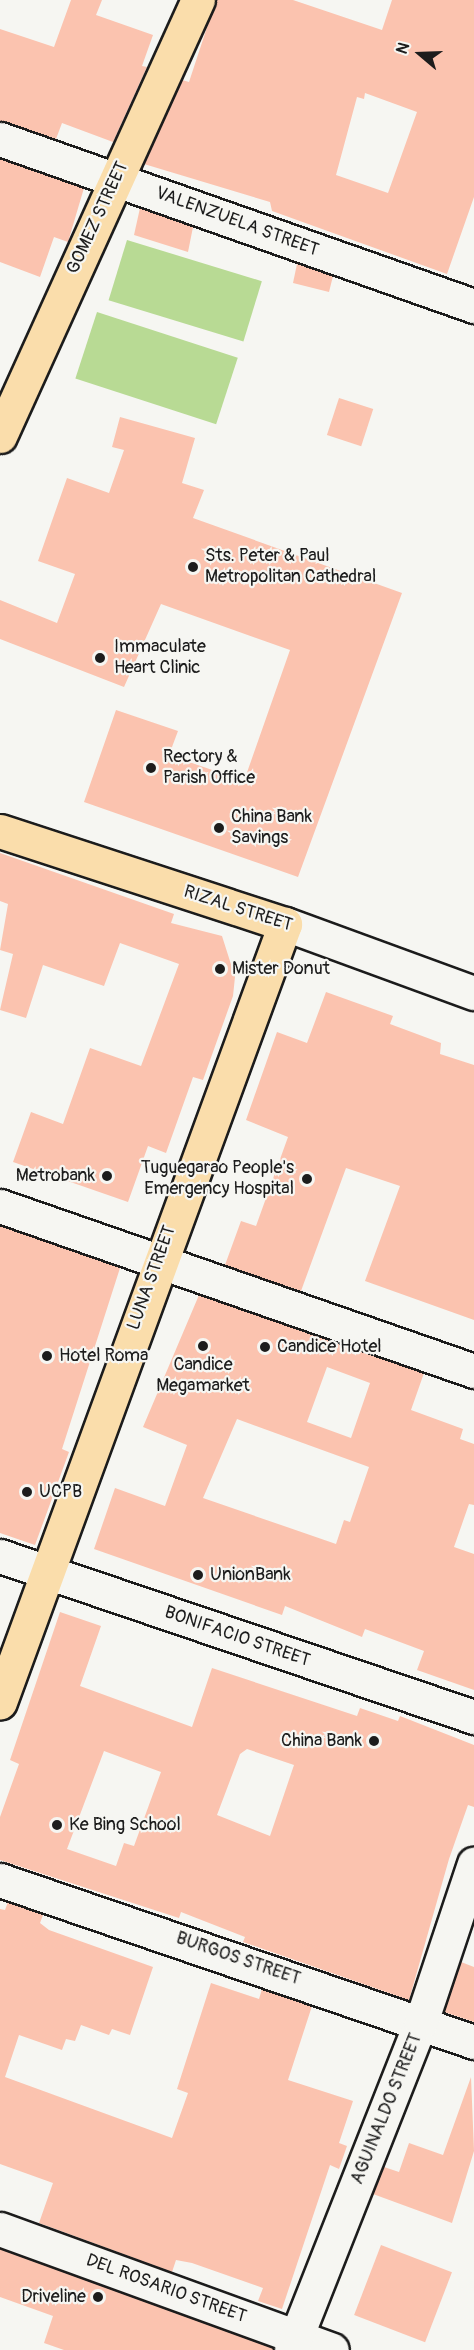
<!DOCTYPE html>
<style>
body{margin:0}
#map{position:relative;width:474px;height:2350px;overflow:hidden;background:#f6f6f2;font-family:Pangolin,sans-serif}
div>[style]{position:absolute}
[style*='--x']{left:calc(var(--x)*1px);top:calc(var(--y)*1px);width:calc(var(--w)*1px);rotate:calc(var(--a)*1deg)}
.green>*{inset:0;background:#b8da94;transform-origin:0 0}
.building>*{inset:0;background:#fbc3af;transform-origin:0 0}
.roads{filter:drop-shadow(2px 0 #1c1c1c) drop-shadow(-2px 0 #1c1c1c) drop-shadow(0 2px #1c1c1c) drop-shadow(0 -2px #1c1c1c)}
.minor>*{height:33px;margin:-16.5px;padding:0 16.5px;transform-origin:16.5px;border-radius:16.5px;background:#f6f6f2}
.major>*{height:33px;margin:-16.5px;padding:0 16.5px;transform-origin:16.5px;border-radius:16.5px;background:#faddab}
.dots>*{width:16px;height:16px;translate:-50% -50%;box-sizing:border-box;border:3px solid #f6f6f2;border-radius:50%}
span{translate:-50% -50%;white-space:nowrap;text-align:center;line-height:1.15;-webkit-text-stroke:4.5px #f6f6f2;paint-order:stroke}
.street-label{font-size:18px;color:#1c1c1c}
.poi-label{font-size:18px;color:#1c1c1c}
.left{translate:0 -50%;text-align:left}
.right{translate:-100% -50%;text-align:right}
.north{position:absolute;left:390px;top:24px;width:60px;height:60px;-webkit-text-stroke:4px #f6f6f2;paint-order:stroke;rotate:289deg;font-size:16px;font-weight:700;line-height:24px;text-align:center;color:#1c1c1c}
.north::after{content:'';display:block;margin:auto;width:21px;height:27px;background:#1c1c1c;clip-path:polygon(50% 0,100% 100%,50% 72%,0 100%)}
</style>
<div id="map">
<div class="green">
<i style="left:127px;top:240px;width:141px;height:63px;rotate:17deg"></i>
<i style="left:97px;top:312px;width:148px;height:70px;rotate:18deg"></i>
</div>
<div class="building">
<i style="clip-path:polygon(71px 0,102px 0,96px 15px,153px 35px,142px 66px,147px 67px,113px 142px,62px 123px,56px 139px,0 121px,0 29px,54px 47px)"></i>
<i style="clip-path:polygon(evenodd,216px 0,293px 0,382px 30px,392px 0,474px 0,474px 197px,447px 274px,272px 211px,270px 202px,144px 164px,182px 80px,189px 82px,216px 0,365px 93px,417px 112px,388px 193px,336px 175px,357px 97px,364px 99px,365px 93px)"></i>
<i style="clip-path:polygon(0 159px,84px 188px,68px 242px,54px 237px,40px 277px,0 262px)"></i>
<i style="clip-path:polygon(140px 208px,193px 227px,188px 252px,134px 235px)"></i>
<i style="clip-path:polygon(297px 264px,333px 276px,329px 292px,293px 283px)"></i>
<i style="left:339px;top:398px;width:36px;height:39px;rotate:18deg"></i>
<i style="clip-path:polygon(120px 417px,195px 438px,182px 483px,204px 490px,193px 518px,402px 593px,298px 877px,84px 802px,116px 710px,178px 731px,169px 755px,244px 781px,290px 650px,161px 604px,124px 687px,0 639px,0 600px,57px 623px,75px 574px,38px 561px,67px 478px,109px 493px,124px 450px,112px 447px)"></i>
<i style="clip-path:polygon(0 853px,174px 914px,171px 923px,222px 936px,235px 977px,233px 996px,203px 1080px,193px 1077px,166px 1153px,148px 1146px,128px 1202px,13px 1162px,31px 1112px,63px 1124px,90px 1048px,141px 1066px,179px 964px,120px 943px,104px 986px,43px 965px,26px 1018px,0 1010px,13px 954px,0 950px,8px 904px,0 901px)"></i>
<i style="clip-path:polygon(326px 992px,393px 1016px,390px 1024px,441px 1043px,440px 1054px,474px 1065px,474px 1320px,365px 1281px,400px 1186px,346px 1168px,301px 1291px,225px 1265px,241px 1221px,256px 1226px,288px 1137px,246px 1120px,277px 1032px,307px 1043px)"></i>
<i style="clip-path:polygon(0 1226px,120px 1268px,62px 1449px,69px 1452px,35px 1545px,0 1533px)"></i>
<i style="clip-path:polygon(evenodd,199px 1295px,424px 1373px,411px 1410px,463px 1429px,460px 1439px,474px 1444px,474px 1505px,469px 1504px,454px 1547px,474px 1554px,474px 1690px,417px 1670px,424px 1651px,365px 1629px,362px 1637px,285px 1606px,282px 1615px,94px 1549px,115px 1488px,165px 1506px,187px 1445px,143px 1427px,199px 1295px,327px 1367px,370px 1383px,351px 1438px,307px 1422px,327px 1367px,199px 1295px,237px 1419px,369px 1467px,350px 1522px,344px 1520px,336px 1544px,203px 1498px,237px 1419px)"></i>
<i style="clip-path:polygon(evenodd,60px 1612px,101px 1626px,80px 1686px,192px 1727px,212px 1668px,357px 1716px,360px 1708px,398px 1721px,400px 1716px,474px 1745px,474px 1807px,468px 1805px,449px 1859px,409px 2000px,243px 1942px,245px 1937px,181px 1912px,179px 1918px,0 1860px,0 1817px,19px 1764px,10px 1760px,60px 1612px,247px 1749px,294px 1765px,270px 1836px,217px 1815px,240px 1754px,247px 1749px,60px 1612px,104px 1751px,161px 1772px,134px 1846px,124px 1843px,116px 1866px,67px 1849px,104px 1751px)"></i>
<i style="clip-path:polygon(8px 1902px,43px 1915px,40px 1923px,49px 1930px,153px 1967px,130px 2035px,112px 2029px,109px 2035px,81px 2025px,75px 2041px,66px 2039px,62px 2050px,19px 2035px,5px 2077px,172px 2138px,188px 2093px,177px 2089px,211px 1983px,259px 1999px,262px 1989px,312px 2006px,288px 2080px,353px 2101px,339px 2143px,347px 2146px,339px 2169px,330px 2165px,282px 2309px,258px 2301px,263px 2288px,192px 2263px,176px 2260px,172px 2272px,39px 2223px,53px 2183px,0 2164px,0 1909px,5px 1910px)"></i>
<i style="clip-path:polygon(461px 1962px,474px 1967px,474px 2022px,444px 2012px)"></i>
<i style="clip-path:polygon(471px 2077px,474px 2151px,452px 2223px,373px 2194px,384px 2167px,399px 2172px,409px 2143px,443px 2155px)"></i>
<i style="left:381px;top:2245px;width:76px;height:75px;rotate:21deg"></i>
<i style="clip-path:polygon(0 2249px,273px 2348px,273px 2350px,64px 2350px,44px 2343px,53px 2316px,0 2297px)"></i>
</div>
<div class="roads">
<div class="minor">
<i style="--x:0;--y:139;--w:503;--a:19.41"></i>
<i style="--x:285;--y:924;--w:201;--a:20.1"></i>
<i style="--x:0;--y:1206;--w:502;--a:19.19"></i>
<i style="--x:0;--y:1556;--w:501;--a:18.76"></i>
<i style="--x:0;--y:1880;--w:501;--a:18.87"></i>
<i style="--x:0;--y:2229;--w:353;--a:20"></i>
<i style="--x:291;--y:2350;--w:353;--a:-68.4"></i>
<i style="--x:421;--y:2022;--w:167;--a:-71.5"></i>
</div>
<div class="major">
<i style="--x:0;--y:436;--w:479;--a:-65.6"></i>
<i style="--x:0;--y:831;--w:300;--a:18.1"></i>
<i style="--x:285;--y:924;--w:829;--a:110.12"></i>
</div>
</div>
<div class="dots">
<i style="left:193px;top:567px;background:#1c1c1c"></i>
<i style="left:100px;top:658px;background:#1c1c1c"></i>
<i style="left:151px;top:768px;background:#1c1c1c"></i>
<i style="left:219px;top:828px;background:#1c1c1c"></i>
<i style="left:220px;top:969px;background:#1c1c1c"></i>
<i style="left:107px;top:1176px;background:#1c1c1c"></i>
<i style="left:307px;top:1179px;background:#1c1c1c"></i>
<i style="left:203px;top:1346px;background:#1c1c1c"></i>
<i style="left:265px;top:1347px;background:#1c1c1c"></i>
<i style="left:47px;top:1356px;background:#1c1c1c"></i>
<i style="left:27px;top:1492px;background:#1c1c1c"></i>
<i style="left:198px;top:1575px;background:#1c1c1c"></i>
<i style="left:374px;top:1741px;background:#1c1c1c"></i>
<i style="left:57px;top:1825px;background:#1c1c1c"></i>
<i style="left:98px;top:2297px;background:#1c1c1c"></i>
</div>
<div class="street-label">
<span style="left:98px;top:218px;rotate:-65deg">GOMEZ STREET</span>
<span style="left:237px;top:222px;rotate:20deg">VALENZUELA STREET</span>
<span style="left:238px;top:909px;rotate:18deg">RIZAL STREET</span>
<span style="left:152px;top:1278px;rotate:-70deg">LUNA STREET</span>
<span style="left:237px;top:1637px;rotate:19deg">BONIFACIO STREET</span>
<span style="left:238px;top:1959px;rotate:19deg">BURGOS STREET</span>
<span style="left:387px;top:2109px;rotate:-68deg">AGUINALDO STREET</span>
<span style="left:166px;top:2289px;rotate:20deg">DEL ROSARIO STREET</span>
</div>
<div class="poi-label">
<span class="left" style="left:205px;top:567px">Sts. Peter &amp; Paul<br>Metropolitan Cathedral</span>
<span class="left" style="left:114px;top:658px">Immaculate<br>Heart Clinic</span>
<span class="left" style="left:163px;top:768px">Rectory &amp;<br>Parish Office</span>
<span class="left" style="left:231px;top:828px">China Bank<br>Savings</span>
<span class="left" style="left:232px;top:969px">Mister Donut</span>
<span class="right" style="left:294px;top:1179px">Tuguegarao People's<br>Emergency Hospital</span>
<span class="right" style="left:95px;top:1176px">Metrobank</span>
<span class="left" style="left:277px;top:1347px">Candice Hotel</span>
<span class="left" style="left:59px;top:1356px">Hotel Roma</span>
<span style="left:203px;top:1376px">Candice<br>Megamarket</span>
<span class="left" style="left:39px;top:1492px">UCPB</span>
<span class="left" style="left:210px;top:1575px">UnionBank</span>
<span class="right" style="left:362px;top:1741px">China Bank</span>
<span class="left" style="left:69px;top:1825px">Ke Bing School</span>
<span class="right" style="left:86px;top:2297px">Driveline</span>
</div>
<div class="north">N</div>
</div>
